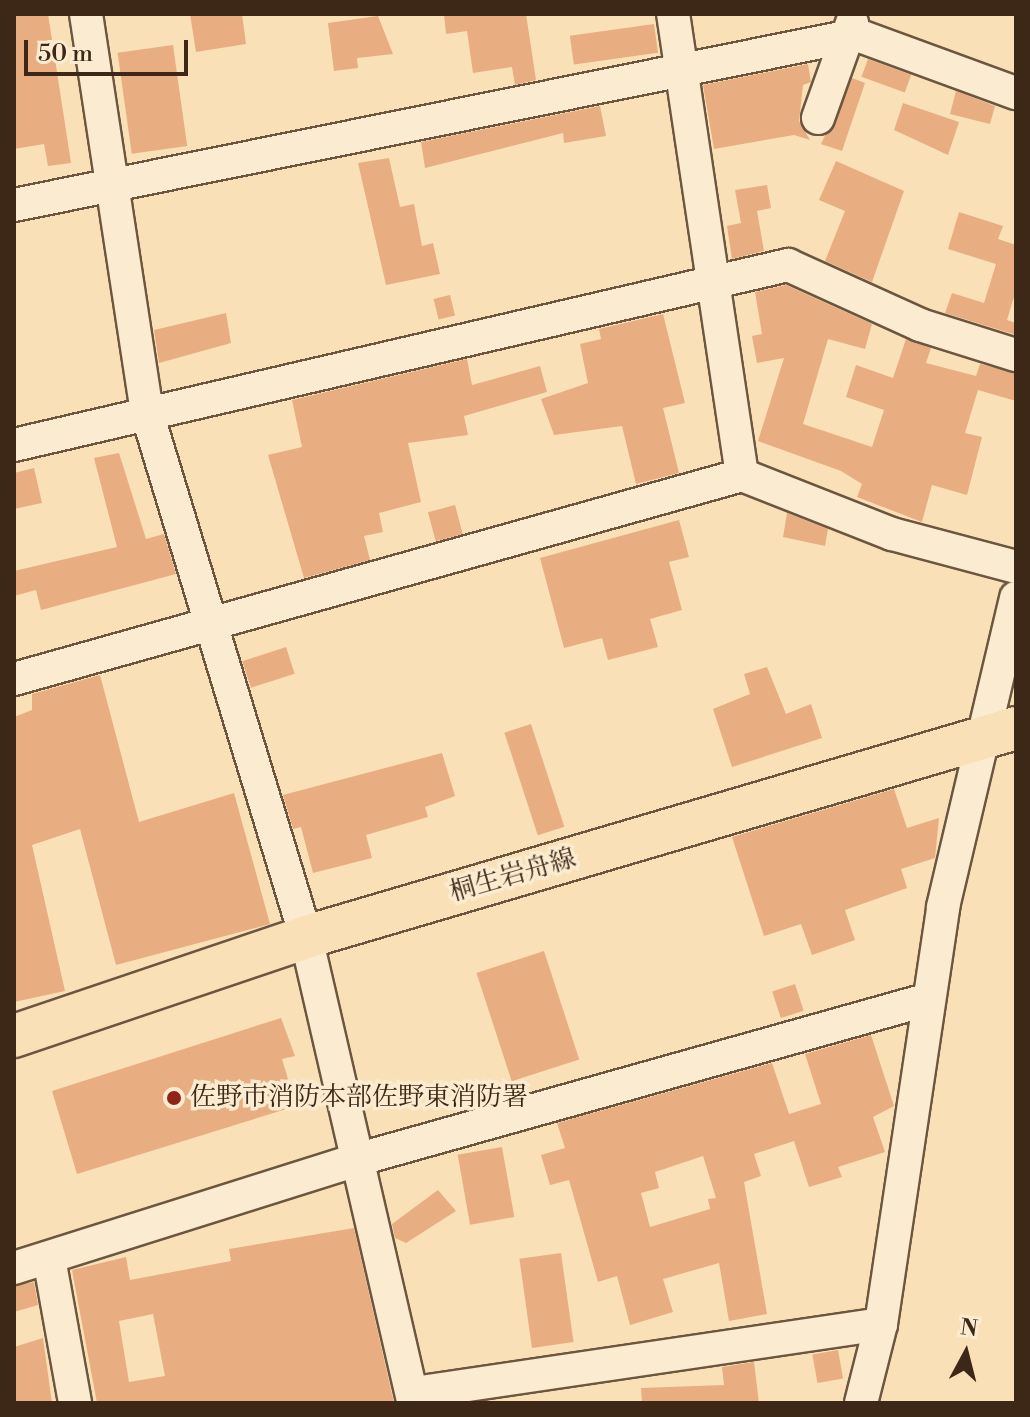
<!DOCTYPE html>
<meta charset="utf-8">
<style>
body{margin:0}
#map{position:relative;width:1030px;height:1417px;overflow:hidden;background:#f9e0b7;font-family:"Libre Bodoni","Noto Serif JP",serif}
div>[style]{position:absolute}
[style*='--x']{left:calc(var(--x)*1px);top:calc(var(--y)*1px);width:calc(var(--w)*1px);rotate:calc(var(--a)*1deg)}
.building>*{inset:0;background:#e8ae81;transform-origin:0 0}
.roads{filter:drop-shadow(2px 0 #6c563f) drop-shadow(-2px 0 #6c563f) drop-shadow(0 2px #6c563f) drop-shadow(0 -2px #6c563f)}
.minor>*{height:32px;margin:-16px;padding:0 16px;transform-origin:16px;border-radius:16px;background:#fbebd0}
.major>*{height:42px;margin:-21px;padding:0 21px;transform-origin:21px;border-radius:21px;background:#f9e0b7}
.dots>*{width:22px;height:22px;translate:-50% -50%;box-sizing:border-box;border:4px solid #fbebd0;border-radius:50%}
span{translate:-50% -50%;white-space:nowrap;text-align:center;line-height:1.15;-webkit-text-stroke:7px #fbebd0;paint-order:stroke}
.street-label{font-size:26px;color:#3d2817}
.poi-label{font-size:26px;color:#3d2817}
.left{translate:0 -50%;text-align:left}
.frame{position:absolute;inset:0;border:16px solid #3d2817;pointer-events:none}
.north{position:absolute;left:926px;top:1313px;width:80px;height:80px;-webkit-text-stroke:6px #fbebd0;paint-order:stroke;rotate:7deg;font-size:22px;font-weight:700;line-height:32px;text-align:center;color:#3d2817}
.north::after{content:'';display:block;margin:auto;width:28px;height:36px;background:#3d2817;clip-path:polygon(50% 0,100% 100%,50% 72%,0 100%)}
.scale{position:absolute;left:24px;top:40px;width:164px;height:36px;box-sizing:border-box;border:4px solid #3d2817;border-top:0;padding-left:10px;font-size:24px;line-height:28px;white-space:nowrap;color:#3d2817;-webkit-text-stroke:6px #fbebd0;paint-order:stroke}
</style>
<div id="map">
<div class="building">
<i style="clip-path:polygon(14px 14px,48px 14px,71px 163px,48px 166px,44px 144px,14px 149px)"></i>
<i style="clip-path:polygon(190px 14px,242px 14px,246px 44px,196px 52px)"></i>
<i style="clip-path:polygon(444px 14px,526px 14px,536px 80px,515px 85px,512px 67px,473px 73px,467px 31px,446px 34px)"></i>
<i style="clip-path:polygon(378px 16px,393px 54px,357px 58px,358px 68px,334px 71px,328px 23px)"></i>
<i style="left:654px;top:24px;width:29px;height:85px;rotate:82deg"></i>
<i style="left:173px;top:45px;width:102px;height:56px;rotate:82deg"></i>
<i style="left:868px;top:59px;width:46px;height:19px;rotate:20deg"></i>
<i style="clip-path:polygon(808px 64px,811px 82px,803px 85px,799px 121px,810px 140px,794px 135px,714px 149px,703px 85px)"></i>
<i style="clip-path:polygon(852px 78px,865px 83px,842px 151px,821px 144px)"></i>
<i style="clip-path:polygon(956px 91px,995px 106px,990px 124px,950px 114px)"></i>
<i style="clip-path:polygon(903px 103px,959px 122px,948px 155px,894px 130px)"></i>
<i style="clip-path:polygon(600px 106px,606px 136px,564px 143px,563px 133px,425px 168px,421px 142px)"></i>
<i style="clip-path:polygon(389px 158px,400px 207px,414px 204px,422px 246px,433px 243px,440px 274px,386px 285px,358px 163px)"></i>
<i style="clip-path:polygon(836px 161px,904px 191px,872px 282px,825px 261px,845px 211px,819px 200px)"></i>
<i style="clip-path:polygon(767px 185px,771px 208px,757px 211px,764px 251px,732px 259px,727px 226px,741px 223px,735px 190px)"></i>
<i style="clip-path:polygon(959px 212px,1003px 226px,998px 239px,1016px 245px,1016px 290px,1007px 320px,1016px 323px,1016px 335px,945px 313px,952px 293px,984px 303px,996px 264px,948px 249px)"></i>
<i style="clip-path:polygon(786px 285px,872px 324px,865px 349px,828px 339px,803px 424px,872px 447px,884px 410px,846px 397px,856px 365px,893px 378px,906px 339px,931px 348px,926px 363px,976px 376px,980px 364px,1016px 373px,1016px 401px,978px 390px,965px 433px,982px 437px,967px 495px,932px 485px,922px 522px,857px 497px,862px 484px,841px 471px,758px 441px,784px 358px,757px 363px,752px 336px,762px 334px,755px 292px)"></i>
<i style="left:450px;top:295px;width:21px;height:17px;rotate:76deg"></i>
<i style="clip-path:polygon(226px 313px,231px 343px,159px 363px,154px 330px)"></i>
<i style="clip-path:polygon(663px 314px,685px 403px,663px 408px,679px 473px,636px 484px,622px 426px,554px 435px,541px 399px,588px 383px,580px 344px,601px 339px,599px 329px)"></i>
<i style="clip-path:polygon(467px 359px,472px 385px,540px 366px,547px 392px,464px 416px,468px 435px,408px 443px,421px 502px,379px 513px,383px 532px,364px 536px,370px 560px,304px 578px,268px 455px,302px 447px,292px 400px)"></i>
<i style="clip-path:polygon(119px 453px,146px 539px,164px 534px,176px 574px,41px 610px,36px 590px,14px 596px,14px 571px,117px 547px,94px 458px)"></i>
<i style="clip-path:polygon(34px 468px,42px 503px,14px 509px,14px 473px)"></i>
<i style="left:455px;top:505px;width:30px;height:28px;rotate:75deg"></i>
<i style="clip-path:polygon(787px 513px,828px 529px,825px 546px,783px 537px)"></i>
<i style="clip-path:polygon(679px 520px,689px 557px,669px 562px,682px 610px,650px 619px,658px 647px,608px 660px,602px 638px,564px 648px,540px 558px)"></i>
<i style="left:286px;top:647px;width:28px;height:46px;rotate:72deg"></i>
<i style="clip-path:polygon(767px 667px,786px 714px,811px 704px,822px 738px,732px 767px,713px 709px,750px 694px,744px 674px)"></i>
<i style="clip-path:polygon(100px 675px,139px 822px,234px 793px,270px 924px,116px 965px,80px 829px,32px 845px,65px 991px,14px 1002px,14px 717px,32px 710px,32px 694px)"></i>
<i style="left:531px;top:724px;width:108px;height:28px;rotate:72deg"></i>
<i style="clip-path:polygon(442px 753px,455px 796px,425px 807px,428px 817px,366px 835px,372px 858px,313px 873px,301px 827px,293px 829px,283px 795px)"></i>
<i style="clip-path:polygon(894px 789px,907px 828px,939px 818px,935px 858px,901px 869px,907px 888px,845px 910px,855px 940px,812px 955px,801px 924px,764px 936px,732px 837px)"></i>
<i style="left:544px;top:951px;width:114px;height:71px;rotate:72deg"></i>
<i style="left:795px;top:984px;width:28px;height:24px;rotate:72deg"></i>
<i style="clip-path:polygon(281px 1018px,295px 1056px,282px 1059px,296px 1106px,77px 1174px,52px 1091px)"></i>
<i style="clip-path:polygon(evenodd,871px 1035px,894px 1106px,873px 1117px,885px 1152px,838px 1167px,842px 1177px,809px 1187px,794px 1141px,754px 1154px,761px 1176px,744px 1182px,767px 1314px,729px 1321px,719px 1263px,663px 1279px,673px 1312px,630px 1325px,617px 1276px,598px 1282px,569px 1180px,550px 1185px,541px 1155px,565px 1148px,557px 1123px,772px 1063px,789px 1114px,821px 1104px,805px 1054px,871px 1035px,703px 1156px,716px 1198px,708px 1199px,710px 1209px,650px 1227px,641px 1193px,659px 1188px,655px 1172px,703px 1156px)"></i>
<i style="left:502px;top:1147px;width:71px;height:45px;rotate:80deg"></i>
<i style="clip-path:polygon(438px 1190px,456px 1211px,406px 1243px,395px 1238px,392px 1224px)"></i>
<i style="clip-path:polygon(evenodd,354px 1228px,394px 1403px,97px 1403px,72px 1270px,126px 1257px,130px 1280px,231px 1261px,229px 1249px,354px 1228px,153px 1314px,165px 1376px,129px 1382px,119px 1321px,153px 1314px)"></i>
<i style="left:561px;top:1253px;width:90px;height:42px;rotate:82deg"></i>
<i style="clip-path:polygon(34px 1282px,38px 1305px,14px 1312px,14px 1286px)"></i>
<i style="clip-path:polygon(43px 1338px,52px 1403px,14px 1403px,14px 1347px)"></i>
<i style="left:838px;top:1350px;width:29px;height:26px;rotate:80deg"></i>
<i style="clip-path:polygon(754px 1362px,759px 1403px,642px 1403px,641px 1388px,724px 1385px,722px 1367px)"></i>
</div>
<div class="roads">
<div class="minor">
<i style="--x:86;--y:14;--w:404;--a:81.3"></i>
<i style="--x:147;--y:413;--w:548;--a:73.12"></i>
<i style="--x:306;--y:937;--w:478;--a:77"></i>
<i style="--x:849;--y:32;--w:178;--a:20.1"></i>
<i style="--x:818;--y:118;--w:101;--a:-70.3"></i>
<i style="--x:14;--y:205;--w:849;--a:-11.42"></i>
<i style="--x:14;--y:445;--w:795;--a:-13.09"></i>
<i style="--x:788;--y:265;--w:145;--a:24.4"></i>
<i style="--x:920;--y:325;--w:101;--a:17.4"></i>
<i style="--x:742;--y:475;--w:161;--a:21.5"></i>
<i style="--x:892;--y:534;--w:128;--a:14.9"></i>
<i style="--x:14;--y:679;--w:756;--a:-15.65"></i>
<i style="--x:742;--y:475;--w:466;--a:-98.5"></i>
<i style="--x:49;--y:1258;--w:147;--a:79.8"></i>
<i style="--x:14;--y:1268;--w:366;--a:-17.5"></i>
<i style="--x:363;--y:1158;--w:585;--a:-15.68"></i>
<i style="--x:414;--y:1393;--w:472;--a:-8.4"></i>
<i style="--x:861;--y:1403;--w:81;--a:-75.8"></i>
<i style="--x:881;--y:1324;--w:422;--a:-81.5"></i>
<i style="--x:943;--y:907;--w:318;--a:-76.7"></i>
</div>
<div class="major">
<i style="--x:14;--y:1036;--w:308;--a:-18.7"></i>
<i style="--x:306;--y:937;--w:740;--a:-16.4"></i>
</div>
</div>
<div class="dots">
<i style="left:174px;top:1098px;background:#8f2418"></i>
</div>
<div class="street-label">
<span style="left:513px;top:876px;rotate:-16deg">桐生岩舟線</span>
</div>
<div class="poi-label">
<span class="left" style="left:190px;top:1098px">佐野市消防本部佐野東消防署</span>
</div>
<div class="frame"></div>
<div class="north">N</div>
<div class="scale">50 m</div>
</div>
